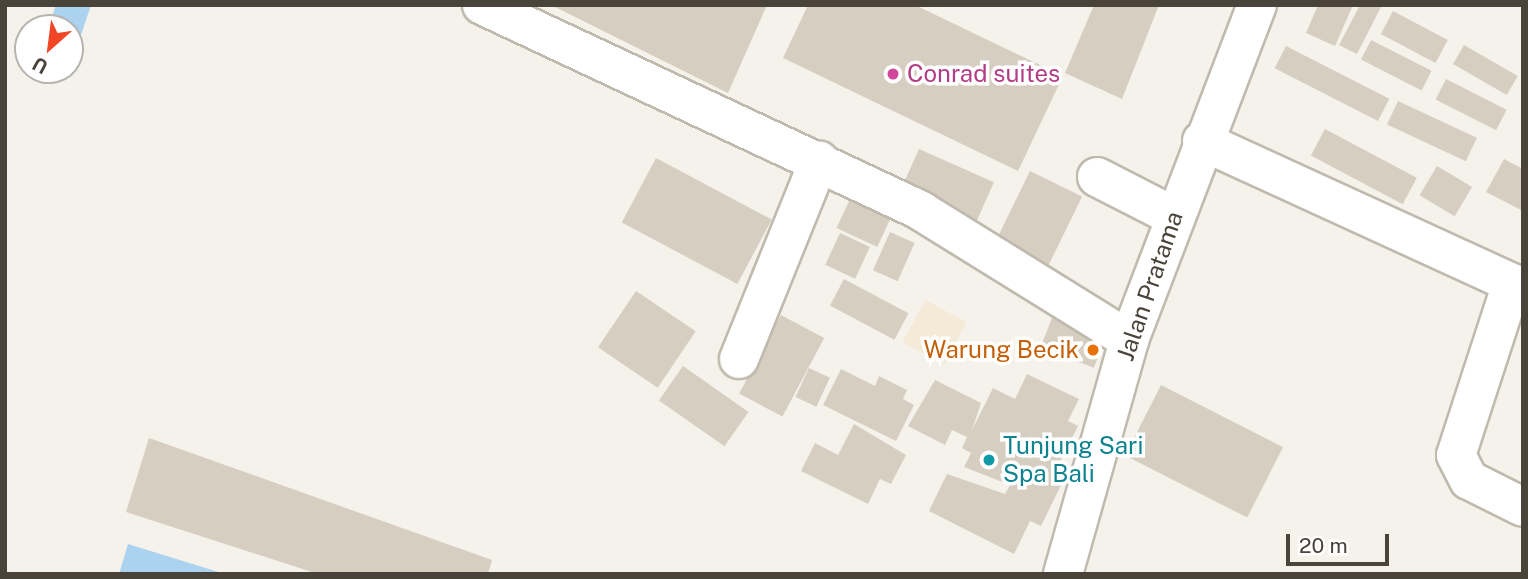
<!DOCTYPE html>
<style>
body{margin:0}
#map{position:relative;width:1528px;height:579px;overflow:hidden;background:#f5f2eb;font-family:"Public Sans",sans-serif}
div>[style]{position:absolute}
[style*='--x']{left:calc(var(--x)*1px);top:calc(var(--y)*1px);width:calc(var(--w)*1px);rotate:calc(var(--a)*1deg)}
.commercial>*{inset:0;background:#f5e9d8;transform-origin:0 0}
.water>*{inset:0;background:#abd2ee}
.building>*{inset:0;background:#d6cec1;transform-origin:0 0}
.roads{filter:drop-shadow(2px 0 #c0baae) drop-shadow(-2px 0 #c0baae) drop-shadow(0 2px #c0baae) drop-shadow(0 -2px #c0baae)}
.minor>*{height:38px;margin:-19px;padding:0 19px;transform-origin:19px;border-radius:19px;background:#fff}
.dots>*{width:19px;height:19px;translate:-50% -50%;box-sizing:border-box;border:4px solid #fff;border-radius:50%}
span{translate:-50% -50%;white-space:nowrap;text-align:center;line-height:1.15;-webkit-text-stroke:7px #fff;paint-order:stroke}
.hotel-label{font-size:24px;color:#b23c85}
.left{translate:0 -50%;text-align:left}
.street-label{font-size:24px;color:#494339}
.food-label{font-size:24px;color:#c56008}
.right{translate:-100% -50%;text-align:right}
.culture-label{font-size:24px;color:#0d838f}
.frame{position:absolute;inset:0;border:7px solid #494339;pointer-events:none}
.north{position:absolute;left:14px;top:14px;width:70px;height:70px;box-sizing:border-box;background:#fff;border:2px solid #b6b4b0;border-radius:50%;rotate:208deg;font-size:19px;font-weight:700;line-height:28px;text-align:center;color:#494339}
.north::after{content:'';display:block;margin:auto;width:24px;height:32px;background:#f14625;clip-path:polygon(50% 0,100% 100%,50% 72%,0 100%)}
.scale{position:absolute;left:1286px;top:534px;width:103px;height:32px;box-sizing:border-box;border:4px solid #494339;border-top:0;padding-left:9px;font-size:21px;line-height:24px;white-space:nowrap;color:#494339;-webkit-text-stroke:5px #fff;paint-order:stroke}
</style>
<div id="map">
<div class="commercial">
<i style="left:925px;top:300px;width:47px;height:48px;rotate:28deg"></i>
</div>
<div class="water">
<i style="clip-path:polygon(56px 5px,91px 5px,73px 59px,70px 28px,48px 28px)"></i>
<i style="clip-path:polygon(128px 544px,225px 574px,119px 574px)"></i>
</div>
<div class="building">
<i style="clip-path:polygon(551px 5px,767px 5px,728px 93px)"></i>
<i style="clip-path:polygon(808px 5px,915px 5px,1063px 76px,1018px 171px,783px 58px)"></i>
<i style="clip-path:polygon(1094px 5px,1159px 5px,1122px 99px,1065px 73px)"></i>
<i style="clip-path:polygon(1318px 5px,1353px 5px,1335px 46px,1306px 33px)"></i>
<i style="clip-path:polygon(1360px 5px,1382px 5px,1357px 54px,1339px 45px)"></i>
<i style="left:1393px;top:11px;width:62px;height:26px;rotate:28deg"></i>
<i style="left:1371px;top:40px;width:68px;height:22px;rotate:27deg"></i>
<i style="left:1464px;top:45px;width:62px;height:22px;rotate:30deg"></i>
<i style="left:1286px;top:46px;width:116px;height:25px;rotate:27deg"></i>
<i style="left:1446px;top:79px;width:68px;height:23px;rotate:27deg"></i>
<i style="left:1398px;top:101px;width:87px;height:26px;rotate:25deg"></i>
<i style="left:1325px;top:129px;width:104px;height:30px;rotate:28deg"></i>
<i style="left:919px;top:149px;width:82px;height:45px;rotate:24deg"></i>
<i style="left:656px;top:158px;width:131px;height:73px;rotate:28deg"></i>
<i style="clip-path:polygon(1504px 159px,1523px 169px,1523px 211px,1486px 192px)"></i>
<i style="left:1437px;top:166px;width:41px;height:34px;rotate:31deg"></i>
<i style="left:1030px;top:171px;width:58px;height:84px;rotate:26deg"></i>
<i style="left:850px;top:199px;width:45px;height:32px;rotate:25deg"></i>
<i style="left:890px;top:232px;width:27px;height:42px;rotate:24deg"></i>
<i style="left:840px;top:233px;width:33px;height:35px;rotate:25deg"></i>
<i style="left:844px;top:279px;width:73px;height:30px;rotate:28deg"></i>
<i style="left:636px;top:291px;width:72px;height:68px;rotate:34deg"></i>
<i style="left:1055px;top:310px;width:57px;height:40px;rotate:21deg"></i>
<i style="left:781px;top:315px;width:49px;height:89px;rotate:28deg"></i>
<i style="left:683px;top:366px;width:80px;height:42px;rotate:35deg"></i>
<i style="left:809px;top:368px;width:23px;height:32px;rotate:25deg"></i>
<i style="clip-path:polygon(841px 369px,875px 386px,879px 376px,907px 390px,903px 399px,914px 405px,896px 441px,823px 405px)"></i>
<i style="clip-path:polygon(1027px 374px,1079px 399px,1068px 421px,1078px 426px,1055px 472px,1065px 477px,1041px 526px,1030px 521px,1014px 554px,929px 511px,947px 474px,1005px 494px,1010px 485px,964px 467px,971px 453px,962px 448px,967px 437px,952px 430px,945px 445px,908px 426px,935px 380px,981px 403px,972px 430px,993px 388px,1015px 399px)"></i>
<i style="left:1161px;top:385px;width:137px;height:79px;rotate:27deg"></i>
<i style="clip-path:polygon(854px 424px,906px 455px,891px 484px,880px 479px,868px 504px,801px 471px,815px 443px,838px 455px)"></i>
<i style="clip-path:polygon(149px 438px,492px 560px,488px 574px,318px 574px,126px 512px)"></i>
</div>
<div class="roads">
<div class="minor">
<i style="--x:482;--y:5;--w:485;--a:25.1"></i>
<i style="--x:921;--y:211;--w:245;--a:31.8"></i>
<i style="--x:1202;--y:141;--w:353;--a:24.6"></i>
<i style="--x:1097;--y:177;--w:88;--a:27.1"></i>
<i style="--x:1512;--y:283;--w:181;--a:108"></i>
<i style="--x:1456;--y:455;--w:28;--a:63"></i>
<i style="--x:1469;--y:480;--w:60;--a:26.6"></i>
<i style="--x:739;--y:359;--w:214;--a:-68"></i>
<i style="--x:1063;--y:574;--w:243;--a:-74.2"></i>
<i style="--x:1129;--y:340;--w:359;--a:-69.1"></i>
</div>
</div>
<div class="dots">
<i style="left:893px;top:74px;background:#d1479c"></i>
<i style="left:1093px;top:350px;background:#e8710a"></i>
<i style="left:989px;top:460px;background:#0f9aa8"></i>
</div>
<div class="hotel-label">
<span class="left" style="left:907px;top:74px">Conrad suites</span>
</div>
<div class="street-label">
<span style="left:1150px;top:286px;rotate:-71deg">Jalan Pratama</span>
</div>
<div class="food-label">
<span class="right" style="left:1079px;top:350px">Warung Becik</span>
</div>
<div class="culture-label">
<span class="left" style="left:1003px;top:460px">Tunjung Sari<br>Spa Bali</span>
</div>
<div class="frame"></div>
<div class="north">U</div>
<div class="scale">20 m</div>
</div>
